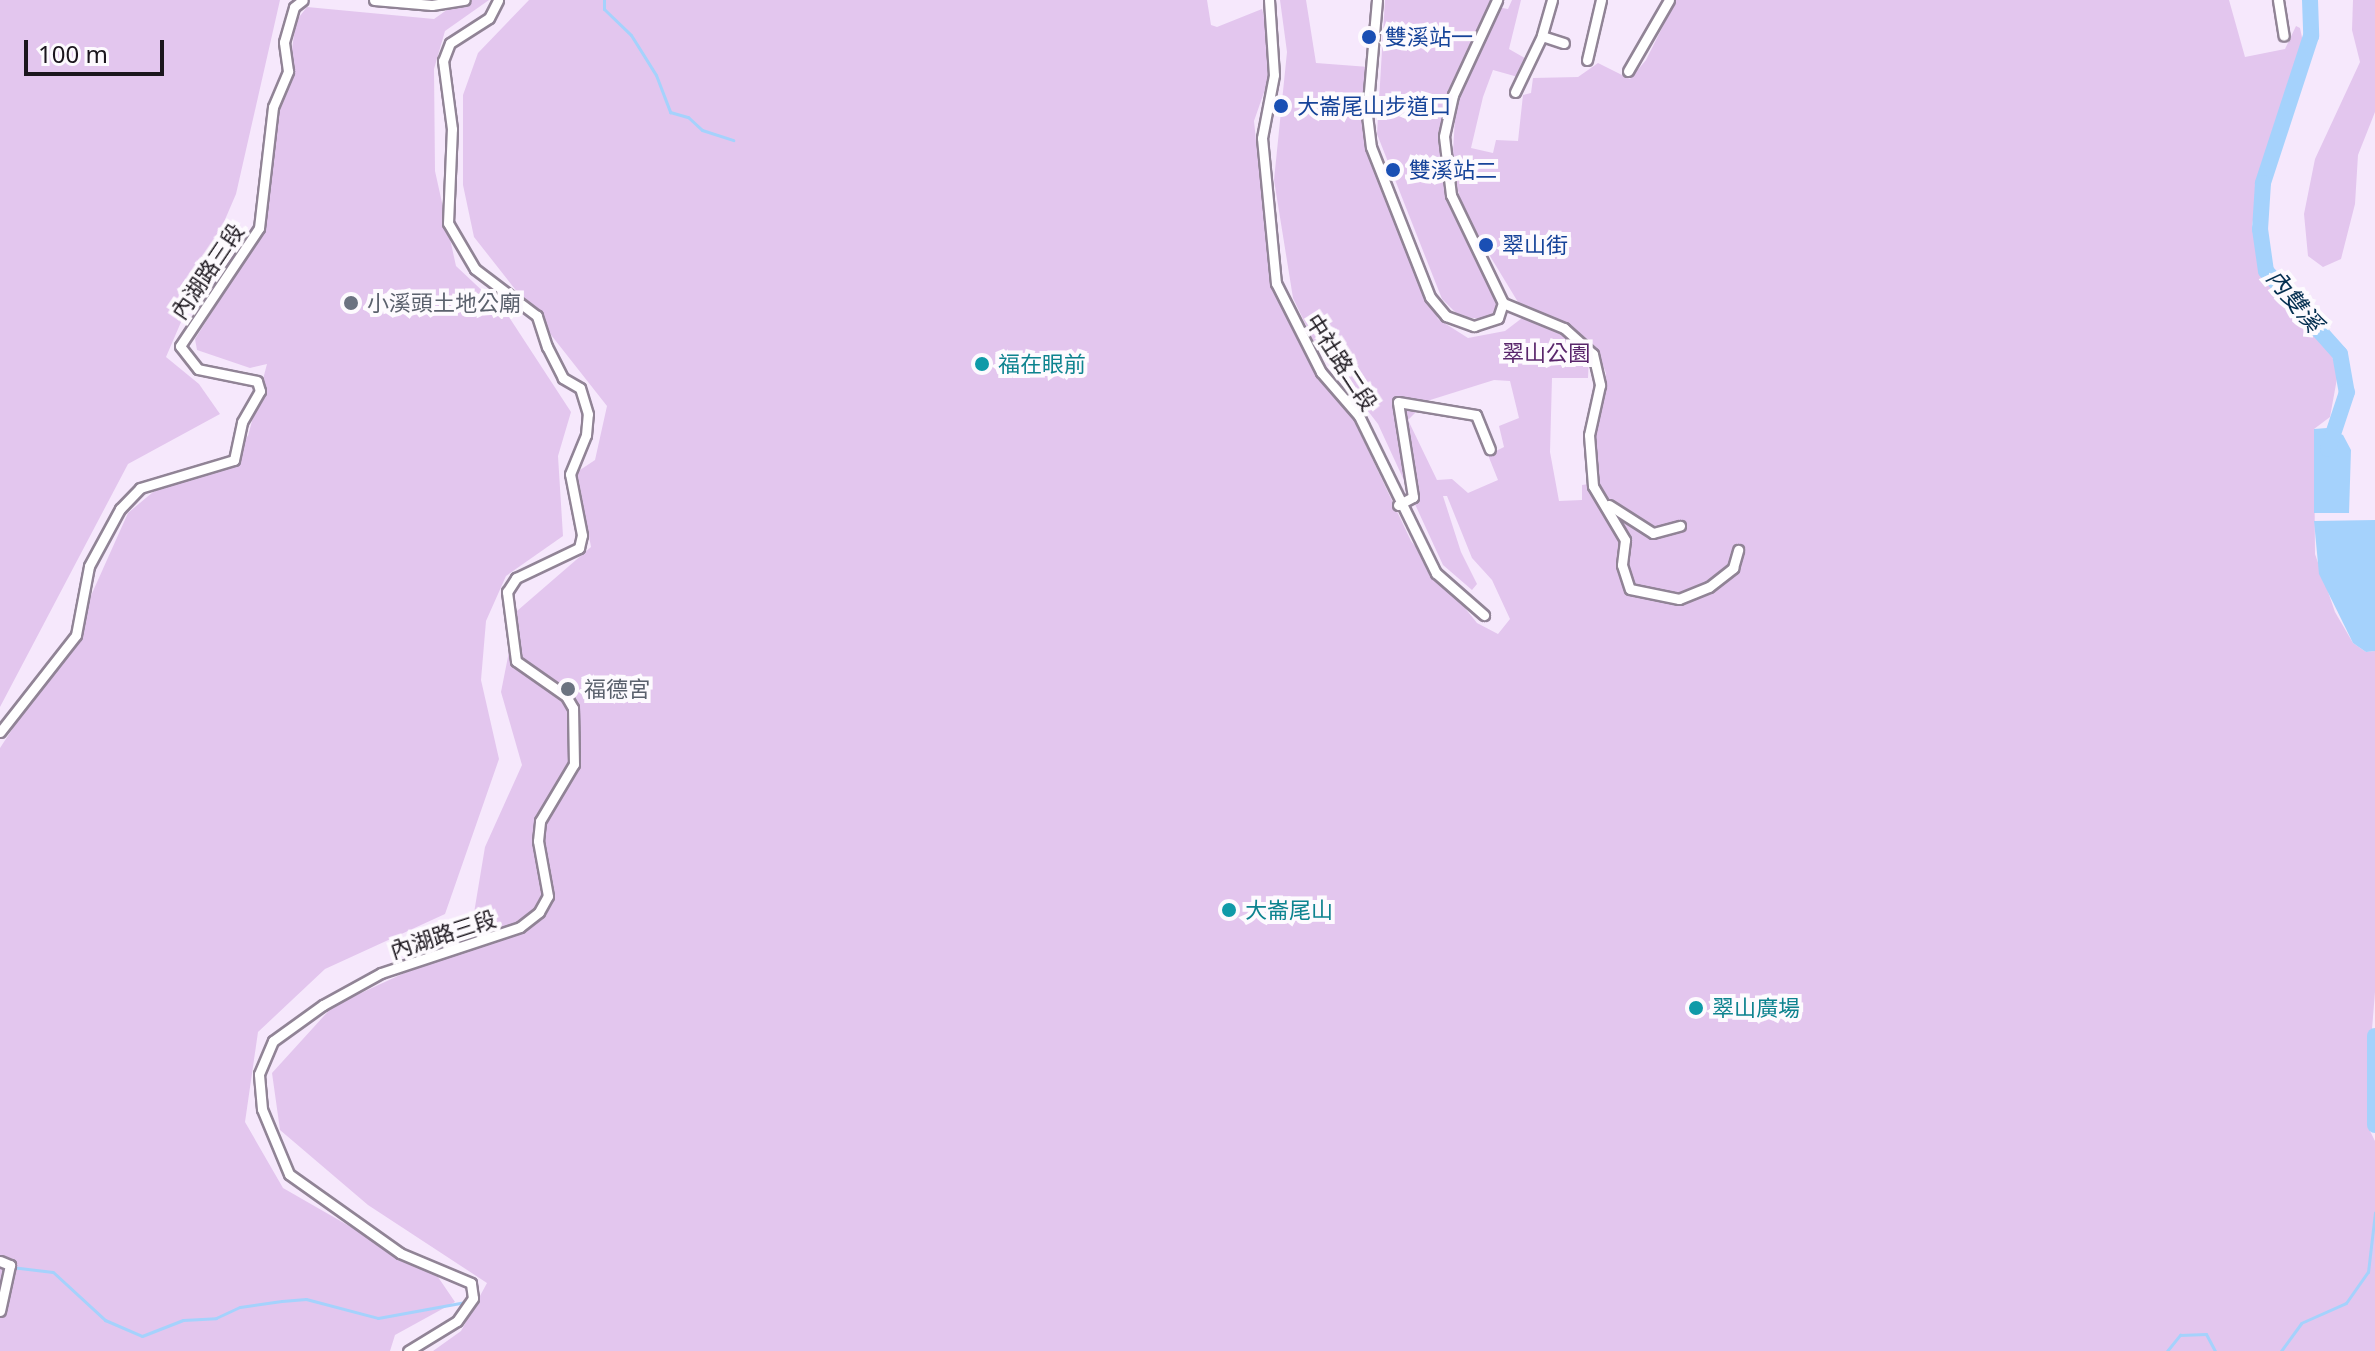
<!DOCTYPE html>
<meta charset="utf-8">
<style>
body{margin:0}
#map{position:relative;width:2375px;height:1351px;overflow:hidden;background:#f6e8fc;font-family:"Noto Sans","Noto Sans TC",sans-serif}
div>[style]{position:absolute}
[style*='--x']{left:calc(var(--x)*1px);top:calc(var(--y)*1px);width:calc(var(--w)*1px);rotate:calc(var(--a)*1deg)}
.green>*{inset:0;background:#e3c6ee}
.water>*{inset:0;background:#a5d2fc}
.stream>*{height:3px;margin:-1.5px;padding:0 1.5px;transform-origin:1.5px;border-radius:1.5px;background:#a5d2fc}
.river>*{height:16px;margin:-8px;padding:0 8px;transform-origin:8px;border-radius:8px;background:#a5d2fc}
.roads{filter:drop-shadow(2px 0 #918496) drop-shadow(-2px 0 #918496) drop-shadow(0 2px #918496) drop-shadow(0 -2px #918496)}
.minor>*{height:9px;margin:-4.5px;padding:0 4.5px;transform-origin:4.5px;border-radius:4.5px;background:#fff}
.dots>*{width:22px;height:22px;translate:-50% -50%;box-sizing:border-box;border:4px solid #fdfafe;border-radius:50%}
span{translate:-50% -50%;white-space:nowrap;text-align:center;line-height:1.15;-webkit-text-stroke:8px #fdfafe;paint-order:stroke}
.transit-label{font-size:22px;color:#164399}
.left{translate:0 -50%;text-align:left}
.street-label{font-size:22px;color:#1b161d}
.worship-label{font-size:22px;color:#5b616d}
.park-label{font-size:22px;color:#59256b}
.culture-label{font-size:22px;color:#0d838f}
.water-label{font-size:24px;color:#032e4f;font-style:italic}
.scale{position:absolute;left:24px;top:40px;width:140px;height:36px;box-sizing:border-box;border:4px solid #1b161d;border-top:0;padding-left:10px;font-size:24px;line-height:28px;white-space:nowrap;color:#1b161d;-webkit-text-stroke:6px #fdfafe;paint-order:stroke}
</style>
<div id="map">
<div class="green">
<i style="clip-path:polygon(0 0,280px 0,236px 194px,166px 357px,199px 384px,220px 414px,128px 464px,0 707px)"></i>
<i style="clip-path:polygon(461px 0,489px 0,445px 31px,434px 69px,435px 171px,456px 266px,507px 314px,571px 412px,558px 456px,563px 536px,506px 576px,486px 621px,481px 680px,499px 759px,445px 914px,325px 969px,258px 1032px,245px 1122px,283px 1188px,438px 1277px,455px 1302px,395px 1335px,390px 1351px,0 1351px,0 748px,72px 638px,128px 513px,153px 492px,217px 466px,248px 436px,267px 364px,250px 368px,197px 350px,195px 339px,255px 244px,270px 114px,285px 98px,296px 21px,307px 7px,434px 19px)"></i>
<i style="clip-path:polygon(evenodd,529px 0,1207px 0,1211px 25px,1217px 27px,1262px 9px,1269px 33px,1269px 78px,1254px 121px,1271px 285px,1317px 375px,1354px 420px,1411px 541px,1477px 623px,1498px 634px,1510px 619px,1492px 580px,1472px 558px,1447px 496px,1443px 496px,1461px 552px,1477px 584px,1472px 590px,1443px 565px,1378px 424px,1313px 340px,1293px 298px,1274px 180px,1287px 52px,1280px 0,1306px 0,1316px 63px,1369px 67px,1365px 141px,1438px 319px,1468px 338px,1505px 331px,1526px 315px,1562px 330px,1589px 356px,1588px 378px,1552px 378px,1550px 452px,1559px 501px,1582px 500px,1582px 485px,1596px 483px,1593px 443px,1606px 373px,1598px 354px,1574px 330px,1521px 307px,1465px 215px,1452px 170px,1456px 100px,1497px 7px,1508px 9px,1512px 0,1521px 0,1509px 49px,1528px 60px,1518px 77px,1493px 70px,1483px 97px,1471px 148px,1493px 153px,1496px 140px,1518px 141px,1523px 95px,1531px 93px,1533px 78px,1578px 77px,1598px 63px,1630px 79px,1646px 60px,1676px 0,2229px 0,2245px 57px,2285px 49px,2296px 26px,2300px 28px,2303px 42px,2269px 143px,2252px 225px,2261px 273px,2330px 351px,2338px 373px,2330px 417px,2314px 429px,2315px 554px,2335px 612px,2353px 643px,2366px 652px,2375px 651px,2375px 992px,2368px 1079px,2370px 1131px,2375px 1141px,2375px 1351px,433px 1351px,461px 1331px,487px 1283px,368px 1205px,280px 1130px,272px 1073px,333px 1006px,469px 943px,485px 847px,522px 765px,501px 692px,517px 611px,591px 547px,577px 472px,595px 460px,607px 406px,474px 237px,463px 185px,463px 95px,478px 53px,529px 0,1494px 380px,1510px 381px,1519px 418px,1499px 426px,1504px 447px,1488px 455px,1498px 480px,1468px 493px,1452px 479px,1437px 480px,1408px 420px,1427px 401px,1494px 380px)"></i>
<i style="clip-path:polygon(1385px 0,1495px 0,1455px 80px,1444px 115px,1440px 157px,1457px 218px,1499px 302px,1495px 314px,1486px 319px,1460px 317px,1442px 299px,1377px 134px)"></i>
<i style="clip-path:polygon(2353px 0,2375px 0,2375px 112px,2358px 155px,2355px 204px,2341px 259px,2323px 267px,2308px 256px,2304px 214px,2315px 159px,2360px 62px,2352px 30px)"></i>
</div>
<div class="water">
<i style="clip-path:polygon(2327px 428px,2343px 435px,2351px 450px,2349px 513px,2314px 513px,2314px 429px)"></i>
<i style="clip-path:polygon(2375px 520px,2375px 651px,2366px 652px,2353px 643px,2319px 574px,2314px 521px)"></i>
</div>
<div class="stream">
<i style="--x:604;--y:0;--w:9;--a:90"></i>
<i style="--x:604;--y:9;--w:37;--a:44"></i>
<i style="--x:631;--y:35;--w:47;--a:58"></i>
<i style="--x:656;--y:75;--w:40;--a:69"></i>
<i style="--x:670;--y:112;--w:19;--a:16"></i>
<i style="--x:688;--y:117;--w:19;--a:43"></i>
<i style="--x:702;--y:130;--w:33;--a:18"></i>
<i style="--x:11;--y:1267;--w:42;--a:6.8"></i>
<i style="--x:53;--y:1272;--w:71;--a:42.7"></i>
<i style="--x:105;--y:1320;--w:40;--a:23.4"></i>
<i style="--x:142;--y:1336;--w:44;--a:-21.3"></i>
<i style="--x:183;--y:1320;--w:33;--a:-3"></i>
<i style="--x:216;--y:1318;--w:26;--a:-25"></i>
<i style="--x:240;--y:1307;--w:42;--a:-8.1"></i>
<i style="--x:282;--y:1301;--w:24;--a:-5"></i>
<i style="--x:306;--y:1299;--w:74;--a:14.8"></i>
<i style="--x:378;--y:1318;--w:89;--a:-10.3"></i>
<i style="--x:2167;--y:1351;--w:21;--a:-51"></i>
<i style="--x:2180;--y:1335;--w:26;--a:-2"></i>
<i style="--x:2206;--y:1334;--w:19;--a:62"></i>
<i style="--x:2281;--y:1351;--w:34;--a:-54"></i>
<i style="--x:2301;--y:1323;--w:49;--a:-24"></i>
<i style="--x:2346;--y:1303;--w:38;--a:-55"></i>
<i style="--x:2368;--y:1272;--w:60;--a:-83.3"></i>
</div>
<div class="river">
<i style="--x:2310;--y:0;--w:36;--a:88"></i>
<i style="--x:2311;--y:36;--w:155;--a:108.1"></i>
<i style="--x:2263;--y:183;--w:46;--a:93.7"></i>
<i style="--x:2260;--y:229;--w:42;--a:81.9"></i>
<i style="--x:2266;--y:271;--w:111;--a:48.3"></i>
<i style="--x:2340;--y:354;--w:39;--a:80"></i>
<i style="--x:2347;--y:392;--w:60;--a:108.4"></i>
<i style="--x:2375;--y:1036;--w:89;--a:90"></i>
</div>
<div class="roads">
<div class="minor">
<i style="--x:374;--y:0;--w:58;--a:4.9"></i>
<i style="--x:432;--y:5;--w:33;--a:-9"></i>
<i style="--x:1269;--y:0;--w:75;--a:86.2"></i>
<i style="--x:1274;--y:75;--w:64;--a:100.8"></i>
<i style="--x:1262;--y:138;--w:146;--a:84.5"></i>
<i style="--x:1276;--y:283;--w:100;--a:63.2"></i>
<i style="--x:1321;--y:372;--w:58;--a:49.2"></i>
<i style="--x:1359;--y:416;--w:175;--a:63.9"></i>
<i style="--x:1436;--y:573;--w:64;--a:41.2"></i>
<i style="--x:1377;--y:0;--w:115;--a:95"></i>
<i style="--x:1367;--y:115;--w:32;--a:83"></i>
<i style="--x:1371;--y:147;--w:161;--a:68.5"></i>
<i style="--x:1430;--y:297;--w:25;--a:50"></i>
<i style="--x:1446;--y:316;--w:30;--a:20"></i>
<i style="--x:1474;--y:326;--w:25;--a:-18"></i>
<i style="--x:1498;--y:318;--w:16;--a:-72"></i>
<i style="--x:1503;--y:303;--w:120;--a:-115.7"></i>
<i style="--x:1451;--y:195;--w:59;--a:-96.8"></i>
<i style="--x:1444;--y:136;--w:42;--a:-77.6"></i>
<i style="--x:1453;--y:95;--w:105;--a:-65.1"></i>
<i style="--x:1552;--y:0;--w:37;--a:106"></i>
<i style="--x:1542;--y:36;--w:23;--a:18"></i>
<i style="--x:2278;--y:0;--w:36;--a:81"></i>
<i style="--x:1587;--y:60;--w:62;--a:-76.9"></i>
<i style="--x:1628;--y:71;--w:82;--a:-60"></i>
<i style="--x:1515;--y:92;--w:62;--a:-64.3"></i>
<i style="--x:1503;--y:303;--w:66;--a:22.3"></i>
<i style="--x:1564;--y:328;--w:39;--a:42"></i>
<i style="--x:1593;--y:354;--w:32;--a:77"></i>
<i style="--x:1600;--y:385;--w:51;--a:102.4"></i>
<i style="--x:1589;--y:435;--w:51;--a:85.5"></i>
<i style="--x:1593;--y:486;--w:63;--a:59.3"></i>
<i style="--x:1625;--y:540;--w:25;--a:97"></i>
<i style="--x:1622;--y:565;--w:25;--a:72"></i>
<i style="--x:1630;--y:589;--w:50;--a:11.5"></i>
<i style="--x:1679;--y:599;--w:32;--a:-22"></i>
<i style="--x:1709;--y:587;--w:31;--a:-38"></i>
<i style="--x:1733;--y:568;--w:19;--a:-74"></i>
<i style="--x:1398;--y:505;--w:17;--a:-28"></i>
<i style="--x:1413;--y:497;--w:96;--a:-99"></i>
<i style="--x:1398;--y:402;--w:79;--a:9.5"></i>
<i style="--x:1476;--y:415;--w:37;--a:68"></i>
<i style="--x:1609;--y:505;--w:52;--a:32.5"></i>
<i style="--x:1653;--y:533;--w:28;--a:-15"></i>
<i style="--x:0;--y:732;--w:123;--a:-51.9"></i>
<i style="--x:76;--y:635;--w:70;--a:-79.3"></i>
<i style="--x:89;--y:566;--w:65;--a:-61.5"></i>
<i style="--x:120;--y:509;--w:29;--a:-46"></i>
<i style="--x:140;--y:488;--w:98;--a:-16.6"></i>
<i style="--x:234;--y:460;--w:39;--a:-78"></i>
<i style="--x:242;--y:422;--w:36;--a:-60"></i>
<i style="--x:260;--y:391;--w:10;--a:-107"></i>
<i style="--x:257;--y:381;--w:60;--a:-168.5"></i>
<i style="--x:198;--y:369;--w:29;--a:-128"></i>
<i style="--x:180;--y:346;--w:142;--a:-56.2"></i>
<i style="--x:259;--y:228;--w:122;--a:-83.4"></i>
<i style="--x:273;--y:107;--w:39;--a:-67"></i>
<i style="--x:288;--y:71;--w:29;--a:-98"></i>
<i style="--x:284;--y:42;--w:36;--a:-74"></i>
<i style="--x:294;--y:7;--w:11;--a:-38"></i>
<i style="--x:0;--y:1261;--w:11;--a:22"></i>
<i style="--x:10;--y:1265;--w:47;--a:102.3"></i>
<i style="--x:408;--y:1351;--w:57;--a:-31.5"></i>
<i style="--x:457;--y:1321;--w:28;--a:-55"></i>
<i style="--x:473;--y:1298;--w:15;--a:-98"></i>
<i style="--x:471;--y:1283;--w:77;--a:-157.1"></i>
<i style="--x:400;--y:1253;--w:136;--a:-144.6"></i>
<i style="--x:289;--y:1174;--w:70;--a:-112.6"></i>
<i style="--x:262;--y:1109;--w:35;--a:-95"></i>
<i style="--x:259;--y:1074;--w:36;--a:-67"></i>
<i style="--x:273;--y:1041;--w:62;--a:-35.8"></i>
<i style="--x:323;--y:1005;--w:66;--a:-28.9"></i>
<i style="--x:381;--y:973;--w:146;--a:-18.3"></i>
<i style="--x:520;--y:927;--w:24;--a:-38"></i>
<i style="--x:539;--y:912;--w:18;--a:-61"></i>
<i style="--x:548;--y:896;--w:56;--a:-100.3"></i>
<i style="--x:538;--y:841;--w:20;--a:-84"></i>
<i style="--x:540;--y:821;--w:66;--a:-59.2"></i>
<i style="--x:574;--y:764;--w:56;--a:-91"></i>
<i style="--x:573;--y:708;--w:14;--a:-120"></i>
<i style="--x:566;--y:696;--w:61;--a:-145"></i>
<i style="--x:516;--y:661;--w:70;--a:-97.4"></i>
<i style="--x:507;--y:592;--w:17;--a:-57"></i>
<i style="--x:516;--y:578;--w:70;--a:-25.5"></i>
<i style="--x:579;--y:548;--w:13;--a:-77"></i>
<i style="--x:582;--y:535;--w:62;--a:-101.1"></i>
<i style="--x:570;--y:474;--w:42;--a:-67.7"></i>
<i style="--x:586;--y:435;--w:21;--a:-85"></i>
<i style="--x:588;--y:414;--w:27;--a:-107"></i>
<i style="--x:580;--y:388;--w:20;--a:-150"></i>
<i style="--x:563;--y:378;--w:35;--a:-117"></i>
<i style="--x:547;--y:347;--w:33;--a:-108"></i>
<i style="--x:537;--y:316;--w:78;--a:-142.8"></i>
<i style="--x:475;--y:269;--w:53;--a:-120.4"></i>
<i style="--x:448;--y:223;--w:94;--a:-87.6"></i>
<i style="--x:452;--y:129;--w:69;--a:-97.5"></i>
<i style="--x:443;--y:61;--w:19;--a:-69"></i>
<i style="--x:450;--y:43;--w:46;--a:-32.7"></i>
<i style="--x:489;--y:18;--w:20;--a:-63"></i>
</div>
</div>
<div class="dots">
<i style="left:1369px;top:37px;background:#1a4fb4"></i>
<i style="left:1281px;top:106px;background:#1a4fb4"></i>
<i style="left:1393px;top:170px;background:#1a4fb4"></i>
<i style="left:1486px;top:245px;background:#1a4fb4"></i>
<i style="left:351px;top:303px;background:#6b7280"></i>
<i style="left:982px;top:364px;background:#0f9aa8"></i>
<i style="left:568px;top:689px;background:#6b7280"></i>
<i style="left:1229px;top:910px;background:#0f9aa8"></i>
<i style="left:1696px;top:1008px;background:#0f9aa8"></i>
</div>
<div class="transit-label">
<span class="left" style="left:1385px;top:37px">雙溪站一</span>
<span class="left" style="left:1297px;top:106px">大崙尾山步道口</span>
<span class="left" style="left:1409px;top:170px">雙溪站二</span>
<span class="left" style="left:1502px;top:245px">翠山街</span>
</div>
<div class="street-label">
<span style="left:207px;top:271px;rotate:-56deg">內湖路三段</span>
<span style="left:1342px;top:362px;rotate:57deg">中社路二段</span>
<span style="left:443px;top:934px;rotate:-18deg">內湖路三段</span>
</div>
<div class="worship-label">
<span class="left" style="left:367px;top:303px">小溪頭土地公廟</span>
<span class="left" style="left:584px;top:689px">福德宮</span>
</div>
<div class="park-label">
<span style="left:1546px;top:353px">翠山公園</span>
</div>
<div class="culture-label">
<span class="left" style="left:998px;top:364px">福在眼前</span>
<span class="left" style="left:1245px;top:910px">大崙尾山</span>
<span class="left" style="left:1712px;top:1008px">翠山廣場</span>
</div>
<div class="water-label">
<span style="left:2295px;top:300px;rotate:51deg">內雙溪</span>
</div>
<div class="scale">100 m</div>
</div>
